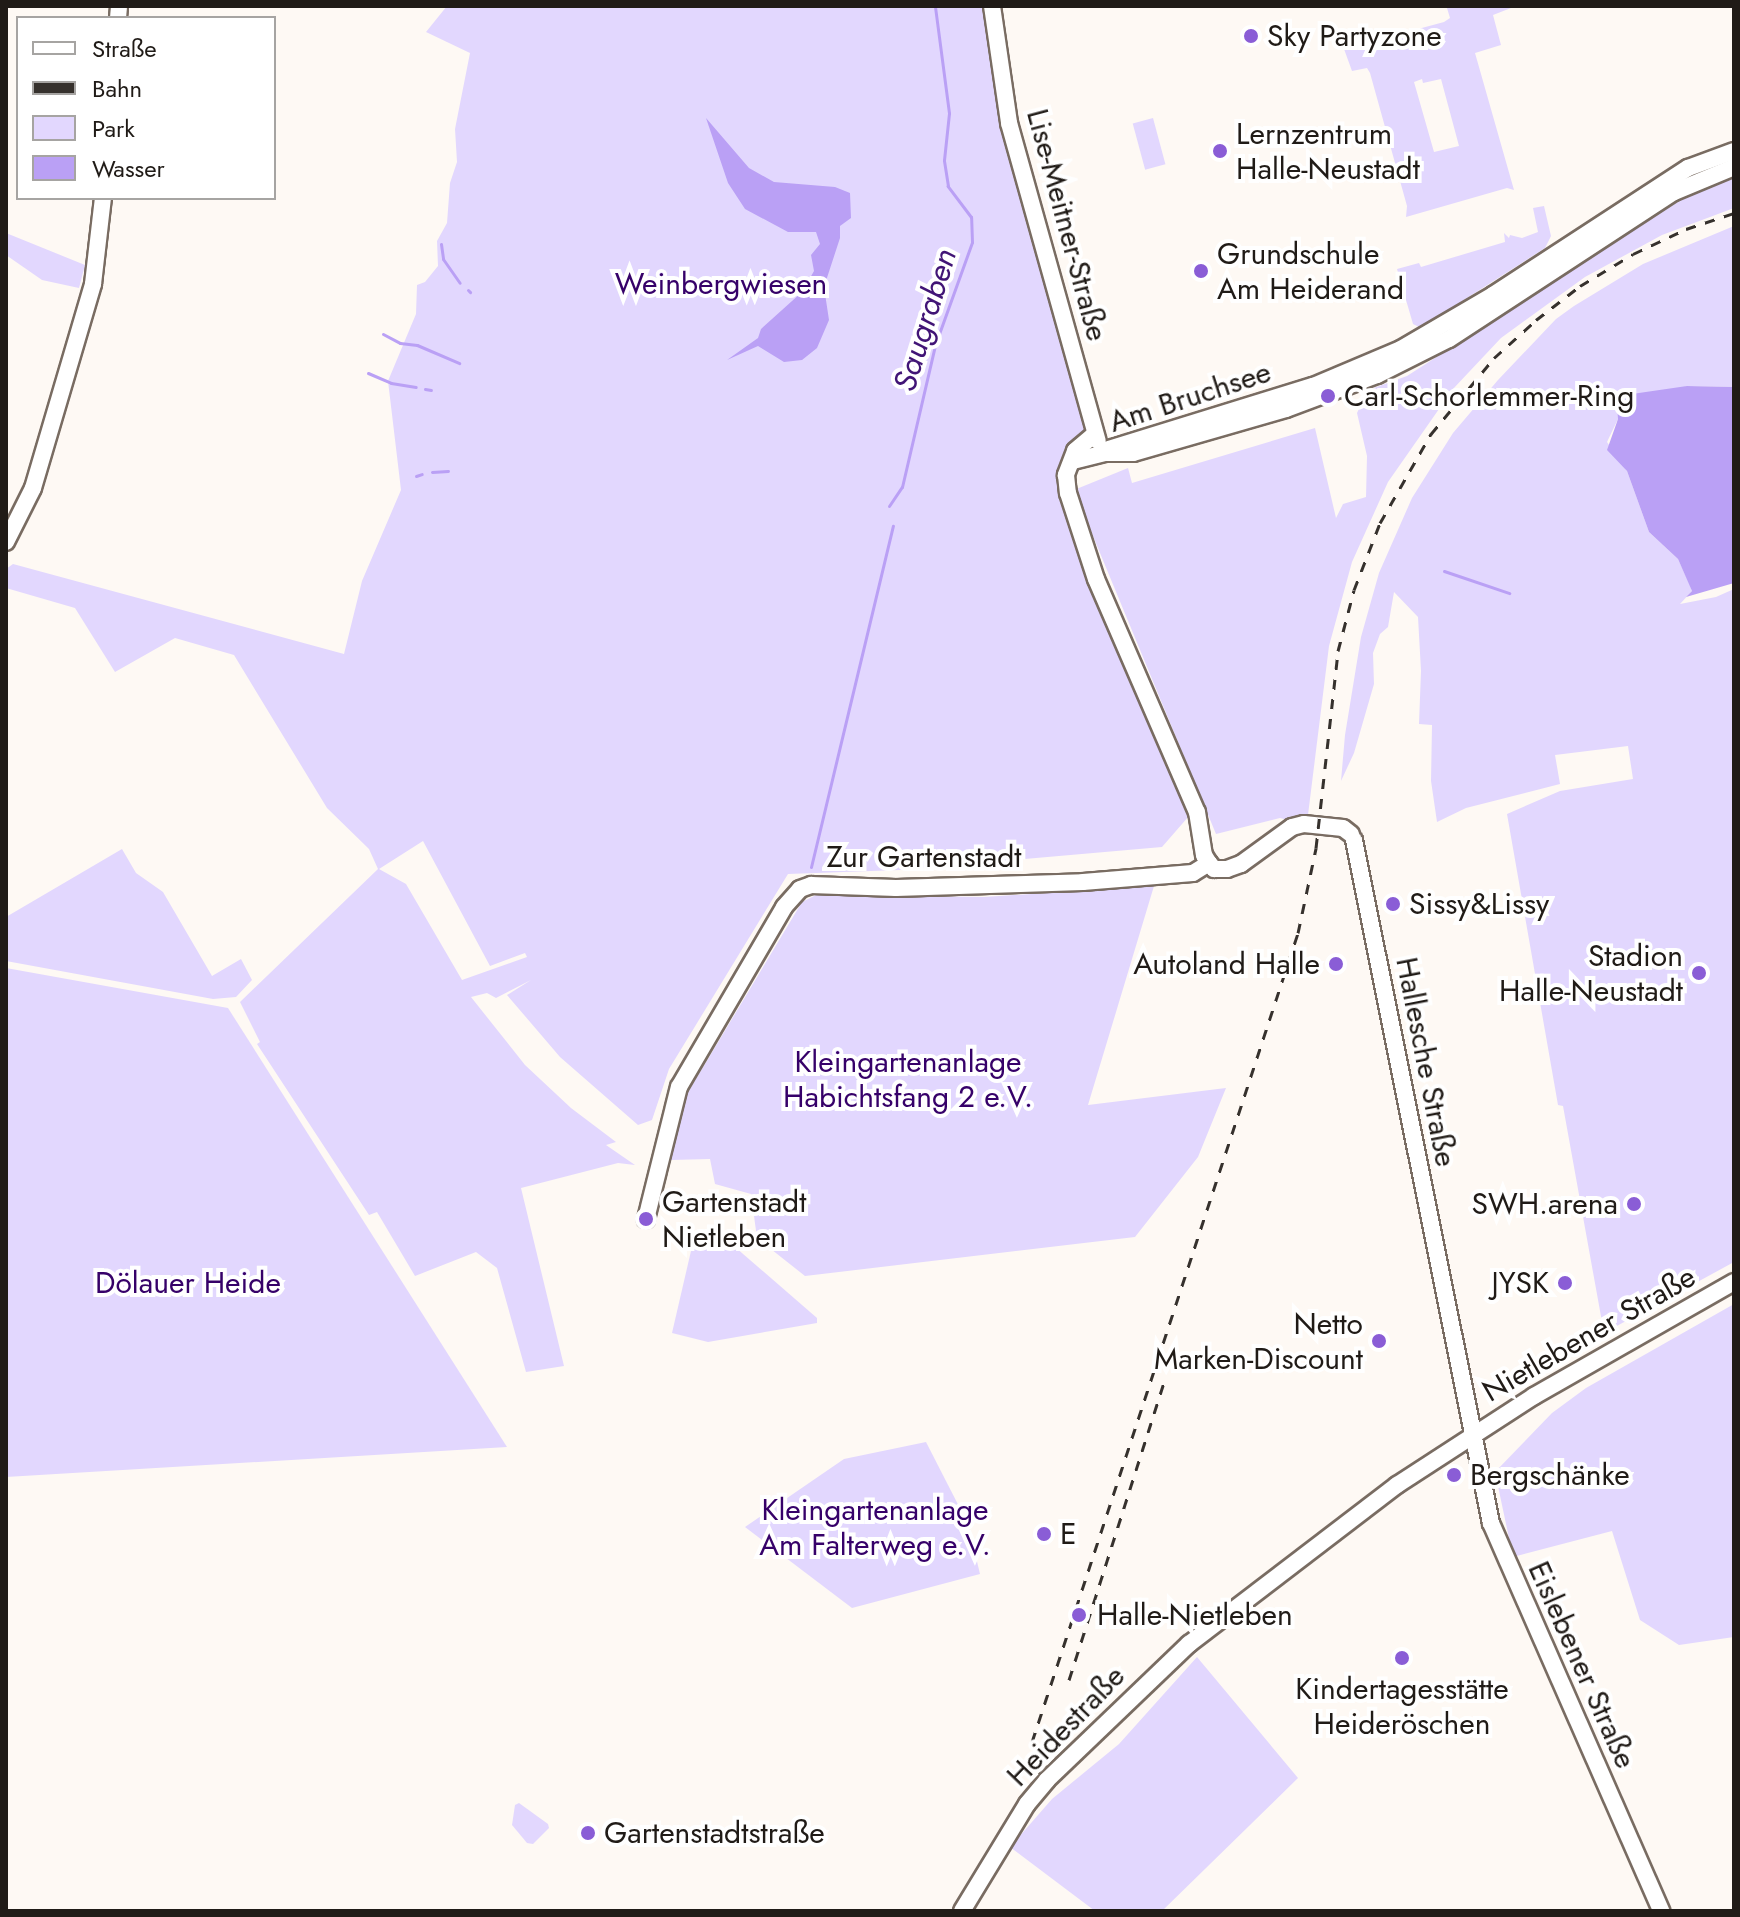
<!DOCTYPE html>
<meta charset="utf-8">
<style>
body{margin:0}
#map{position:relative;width:1740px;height:1917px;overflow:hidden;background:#fef9f4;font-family:Jost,sans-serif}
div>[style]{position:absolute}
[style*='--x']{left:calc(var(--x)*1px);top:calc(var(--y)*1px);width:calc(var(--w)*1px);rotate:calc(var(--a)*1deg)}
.green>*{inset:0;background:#e2d7fe;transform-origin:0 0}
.water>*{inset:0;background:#baa0f5}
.stream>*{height:3px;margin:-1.5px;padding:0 1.5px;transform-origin:1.5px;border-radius:1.5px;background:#baa0f5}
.roads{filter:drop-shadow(2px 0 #796c62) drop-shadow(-2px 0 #796c62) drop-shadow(0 2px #796c62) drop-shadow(0 -2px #796c62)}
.secondary>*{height:16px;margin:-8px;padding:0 8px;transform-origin:8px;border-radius:8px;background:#fff}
.rail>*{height:3px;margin-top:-1.5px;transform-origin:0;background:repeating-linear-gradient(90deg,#36312d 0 10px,transparent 0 20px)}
.dots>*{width:22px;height:22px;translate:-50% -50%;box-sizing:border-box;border:4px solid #fff;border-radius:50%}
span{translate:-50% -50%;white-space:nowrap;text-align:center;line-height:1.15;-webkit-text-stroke:8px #fff;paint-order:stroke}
.poi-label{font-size:30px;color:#201b17}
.left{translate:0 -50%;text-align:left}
.right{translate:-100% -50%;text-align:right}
.street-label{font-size:30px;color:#201b17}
.park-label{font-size:30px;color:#360169}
.water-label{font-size:32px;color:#411476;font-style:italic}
.frame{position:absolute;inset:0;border:8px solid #201b17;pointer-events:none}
.legend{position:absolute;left:16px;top:16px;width:260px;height:184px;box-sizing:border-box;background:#fff;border:2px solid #a6a4a2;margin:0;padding:10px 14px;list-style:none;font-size:24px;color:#201b17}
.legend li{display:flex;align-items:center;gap:16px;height:40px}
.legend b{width:40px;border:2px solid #a6a4a2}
</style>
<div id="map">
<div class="green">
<i style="clip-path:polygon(evenodd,447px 6px,985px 6px,1087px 432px,1065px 449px,1057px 470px,1073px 529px,1189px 816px,1162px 847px,899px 870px,788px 874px,669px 1069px,652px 1120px,638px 1125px,560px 1057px,507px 995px,531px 980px,496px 998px,487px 993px,471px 997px,525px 1065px,571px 1108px,616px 1142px,606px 1145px,635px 1165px,618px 1163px,521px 1188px,564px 1366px,526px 1372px,497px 1268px,476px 1252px,415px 1276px,377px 1212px,369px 1215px,257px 1044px,260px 1042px,240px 1002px,378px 869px,369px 849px,327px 808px,234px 655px,175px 638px,115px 672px,75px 608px,6px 588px,6px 569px,13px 564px,344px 654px,362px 581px,401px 490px,388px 381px,416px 314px,417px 285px,425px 282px,438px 266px,437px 241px,447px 223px,450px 183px,457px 162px,455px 129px,470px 53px,426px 32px,447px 6px,423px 841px,490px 966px,525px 953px,527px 957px,462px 980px,406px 884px,379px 869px,423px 841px)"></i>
<i style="clip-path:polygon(evenodd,1456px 6px,1511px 8px,1493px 15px,1501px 45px,1475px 53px,1514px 190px,1507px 188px,1406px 217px,1407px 206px,1370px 73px,1367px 68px,1352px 71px,1344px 49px,1444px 22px,1450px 18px,1447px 8px,1456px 6px,1422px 79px,1423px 83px,1441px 79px,1459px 146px,1434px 152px,1414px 82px,1422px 79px)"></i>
<i style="left:1153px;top:118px;width:48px;height:21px;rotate:75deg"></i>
<i style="clip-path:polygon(1734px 176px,1734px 208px,1662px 235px,1585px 277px,1501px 338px,1453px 389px,1388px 482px,1352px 562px,1329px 646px,1308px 815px,1292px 821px,1280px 818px,1216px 834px,1074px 490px,1128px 468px,1132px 483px,1315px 428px,1336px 518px,1343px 504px,1366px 497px,1367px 456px,1357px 413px,1368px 390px,1407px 376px,1698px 189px)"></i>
<i style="clip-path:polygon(1544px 206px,1551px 236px,1545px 248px,1431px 321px,1419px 327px,1413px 324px,1397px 269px,1419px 263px,1421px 267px,1505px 242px,1504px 233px,1509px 238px,1510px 235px,1522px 238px,1538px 232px,1533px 208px)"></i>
<i style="clip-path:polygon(1734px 226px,1734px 387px,1687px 386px,1618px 419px,1607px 442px,1627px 471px,1649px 532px,1678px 559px,1690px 585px,1692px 591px,1680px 604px,1716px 597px,1734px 589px,1734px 1262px,1604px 1333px,1563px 1106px,1558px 1105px,1507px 814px,1560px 791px,1633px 779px,1628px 746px,1555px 755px,1560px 784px,1466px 808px,1437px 822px,1431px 781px,1432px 725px,1419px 724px,1421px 671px,1418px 617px,1394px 592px,1388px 627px,1380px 634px,1373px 653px,1374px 684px,1354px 753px,1341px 781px,1345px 735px,1361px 637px,1379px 573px,1412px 498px,1453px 433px,1498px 380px,1556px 319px,1574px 306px,1643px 264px)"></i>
<i style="clip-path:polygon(6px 233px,85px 265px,79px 288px,42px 280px,6px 255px)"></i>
<i style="clip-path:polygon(122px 849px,136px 873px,163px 892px,212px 976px,241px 959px,252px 980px,236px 997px,213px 999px,6px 961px,6px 917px)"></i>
<i style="clip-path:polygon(1154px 886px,1088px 1105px,1226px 1088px,1198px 1157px,1135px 1237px,805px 1276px,757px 1238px,751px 1194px,715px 1184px,710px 1159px,671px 1160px,687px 1094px,802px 902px,816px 895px,984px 897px)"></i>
<i style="clip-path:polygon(6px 968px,228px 1008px,507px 1447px,6px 1477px)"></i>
<i style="clip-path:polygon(720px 1234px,817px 1318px,817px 1323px,708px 1342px,672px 1333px,694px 1238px)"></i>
<i style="clip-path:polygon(1734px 1304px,1734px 1637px,1679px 1645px,1640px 1620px,1612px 1531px,1513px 1557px,1495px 1472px,1552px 1413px,1586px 1388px)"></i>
<i style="clip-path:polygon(926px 1442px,968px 1524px,980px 1574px,852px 1608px,745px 1527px,844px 1459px)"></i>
<i style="clip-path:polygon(1197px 1657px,1298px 1778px,1162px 1911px,1095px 1911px,1010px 1847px,1052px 1799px,1119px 1744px)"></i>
<i style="clip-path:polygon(519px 1803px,548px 1824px,549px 1828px,533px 1844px,527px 1843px,512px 1825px,515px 1805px)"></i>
</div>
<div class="water">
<i style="clip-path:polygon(706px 118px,749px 168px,774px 182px,835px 187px,850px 193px,851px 218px,840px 226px,840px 238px,824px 287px,829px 320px,817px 348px,802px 360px,784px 362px,758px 346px,727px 360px,758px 338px,761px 329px,802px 292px,814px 271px,811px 255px,820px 244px,816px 232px,788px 232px,745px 209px,728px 183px)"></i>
<i style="clip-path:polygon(1687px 386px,1734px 387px,1734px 583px,1686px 597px,1692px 591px,1678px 559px,1649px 532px,1627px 471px,1607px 450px,1618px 419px,1617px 405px,1632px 394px)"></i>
</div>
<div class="stream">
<i style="--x:441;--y:244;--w:15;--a:82"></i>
<i style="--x:443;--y:259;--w:29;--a:55"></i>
<i style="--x:468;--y:290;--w:3;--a:45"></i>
<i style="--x:383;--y:334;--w:19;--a:28"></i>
<i style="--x:400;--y:343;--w:17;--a:7"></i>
<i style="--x:417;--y:345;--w:46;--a:23.2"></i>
<i style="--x:368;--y:373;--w:25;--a:23"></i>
<i style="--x:391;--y:383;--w:25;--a:9"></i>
<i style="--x:425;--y:389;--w:6;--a:9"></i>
<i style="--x:432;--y:472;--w:16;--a:-4"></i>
<i style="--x:416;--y:476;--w:6;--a:-18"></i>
<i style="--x:889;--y:506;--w:23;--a:-56"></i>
<i style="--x:902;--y:487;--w:146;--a:-76.9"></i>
<i style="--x:935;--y:345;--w:109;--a:-70.2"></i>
<i style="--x:972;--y:242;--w:25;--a:-92"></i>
<i style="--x:971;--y:217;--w:39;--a:-127"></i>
<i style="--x:948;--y:186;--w:26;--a:-99"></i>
<i style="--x:944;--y:160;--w:47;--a:-83.9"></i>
<i style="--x:949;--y:113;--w:108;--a:-97.5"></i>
<i style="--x:1444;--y:571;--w:69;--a:18.7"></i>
<i style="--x:811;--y:867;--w:351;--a:-76.5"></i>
</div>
<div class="roads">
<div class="secondary">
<i style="--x:992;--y:6;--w:118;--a:81.7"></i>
<i style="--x:1009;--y:123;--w:330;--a:74.4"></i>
<i style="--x:118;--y:18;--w:12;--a:-85"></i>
<i style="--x:1095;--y:434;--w:26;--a:140"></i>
<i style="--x:1075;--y:451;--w:26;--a:111"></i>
<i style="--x:1066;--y:475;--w:18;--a:84"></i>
<i style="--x:1068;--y:493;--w:90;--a:72"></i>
<i style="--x:1096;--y:579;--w:254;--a:66.6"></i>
<i style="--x:1197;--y:812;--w:44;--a:80.8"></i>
<i style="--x:1204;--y:855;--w:9;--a:58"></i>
<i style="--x:1209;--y:863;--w:8;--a:50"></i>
<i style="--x:1214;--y:869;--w:13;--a:0"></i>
<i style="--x:1227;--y:869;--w:15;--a:-20"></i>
<i style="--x:1241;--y:864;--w:63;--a:-36"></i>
<i style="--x:1292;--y:827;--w:12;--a:-14"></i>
<i style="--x:1304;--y:824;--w:39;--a:6"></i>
<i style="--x:1343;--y:828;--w:10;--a:37"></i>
<i style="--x:1109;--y:449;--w:214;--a:-17.2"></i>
<i style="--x:1313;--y:386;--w:95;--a:-22.8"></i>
<i style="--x:1401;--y:349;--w:107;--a:-30.4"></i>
<i style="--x:1493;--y:295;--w:233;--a:-33.1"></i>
<i style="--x:1688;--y:168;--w:49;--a:-20.3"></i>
<i style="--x:1073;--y:461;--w:32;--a:-14"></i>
<i style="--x:1104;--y:453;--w:29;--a:0"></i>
<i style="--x:1133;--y:453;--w:159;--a:-16"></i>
<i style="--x:1286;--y:409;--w:97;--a:-20.5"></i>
<i style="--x:1377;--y:375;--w:80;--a:-26.6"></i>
<i style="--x:1449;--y:339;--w:269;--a:-33.2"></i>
<i style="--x:1674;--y:192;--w:65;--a:-22.6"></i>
<i style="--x:6;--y:542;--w:60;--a:-63.4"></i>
<i style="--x:33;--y:488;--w:213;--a:-73.6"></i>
<i style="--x:93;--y:284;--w:87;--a:-83.4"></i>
<i style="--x:1354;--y:840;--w:697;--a:78.66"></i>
<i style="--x:1491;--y:1523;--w:424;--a:66.3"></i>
<i style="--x:646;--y:1219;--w:136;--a:-76"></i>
<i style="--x:679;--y:1087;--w:208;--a:-59.7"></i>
<i style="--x:784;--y:907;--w:24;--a:-48"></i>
<i style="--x:800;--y:889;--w:12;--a:-20"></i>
<i style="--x:811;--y:885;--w:85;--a:2"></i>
<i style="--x:896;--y:888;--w:187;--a:-1.8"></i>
<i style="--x:1083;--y:882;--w:110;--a:-4.7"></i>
<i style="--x:1193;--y:873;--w:19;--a:-32"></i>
<i style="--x:962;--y:1911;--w:125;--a:-58.7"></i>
<i style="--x:1027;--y:1804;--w:31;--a:-50"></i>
<i style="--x:1047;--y:1780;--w:197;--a:-43.8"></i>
<i style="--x:1189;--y:1644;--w:262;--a:-37.4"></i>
<i style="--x:1397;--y:1485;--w:163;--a:-33"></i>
<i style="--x:1534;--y:1396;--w:230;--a:-29.7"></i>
</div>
</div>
<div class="rail">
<i style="--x:1069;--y:1680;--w:313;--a:-72.3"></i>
<i style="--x:1032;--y:1742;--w:852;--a:-71.8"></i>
<i style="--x:1298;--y:933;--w:87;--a:-78"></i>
<i style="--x:1316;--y:848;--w:198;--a:-83.6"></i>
<i style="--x:1338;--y:651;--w:63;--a:-75.3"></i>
<i style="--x:1354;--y:590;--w:72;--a:-68.8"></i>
<i style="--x:1380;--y:523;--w:103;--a:-60.2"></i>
<i style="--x:1431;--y:434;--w:99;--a:-50.3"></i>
<i style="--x:1494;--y:358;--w:57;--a:-42.1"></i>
<i style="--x:1536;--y:320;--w:56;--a:-37.7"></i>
<i style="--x:1580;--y:286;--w:62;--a:-31.1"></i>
<i style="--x:1633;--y:254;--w:59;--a:-25.3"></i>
<i style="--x:1686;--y:229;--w:51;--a:-18.4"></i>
</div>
<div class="dots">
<i style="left:1251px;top:36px;background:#8a5dd6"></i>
<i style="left:1220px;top:151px;background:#8a5dd6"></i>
<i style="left:1201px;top:271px;background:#8a5dd6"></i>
<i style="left:1328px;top:396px;background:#8a5dd6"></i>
<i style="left:1393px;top:904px;background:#8a5dd6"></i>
<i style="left:1336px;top:964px;background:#8a5dd6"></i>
<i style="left:1699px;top:973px;background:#8a5dd6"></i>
<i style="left:1634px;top:1204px;background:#8a5dd6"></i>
<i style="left:646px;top:1219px;background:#8a5dd6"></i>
<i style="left:1565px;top:1283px;background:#8a5dd6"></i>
<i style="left:1379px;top:1341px;background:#8a5dd6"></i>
<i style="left:1454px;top:1475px;background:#8a5dd6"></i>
<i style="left:1044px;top:1534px;background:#8a5dd6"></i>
<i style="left:1079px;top:1615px;background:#8a5dd6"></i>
<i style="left:1402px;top:1658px;background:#8a5dd6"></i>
<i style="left:588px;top:1833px;background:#8a5dd6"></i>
</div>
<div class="poi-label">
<span class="left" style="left:1267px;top:36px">Sky Partyzone</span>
<span class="left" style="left:1236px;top:151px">Lernzentrum<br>Halle-Neustadt</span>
<span class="left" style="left:1217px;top:271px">Grundschule<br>Am Heiderand</span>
<span class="left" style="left:1344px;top:396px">Carl-Schorlemmer-Ring</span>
<span class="left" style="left:1409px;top:904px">Sissy&amp;Lissy</span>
<span class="right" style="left:1683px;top:973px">Stadion<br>Halle-Neustadt</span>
<span class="right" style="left:1320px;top:964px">Autoland Halle</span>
<span class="left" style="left:662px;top:1219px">Gartenstadt<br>Nietleben</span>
<span class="right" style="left:1618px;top:1204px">SWH.arena</span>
<span class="right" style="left:1549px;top:1283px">JYSK</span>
<span class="right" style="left:1363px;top:1341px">Netto<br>Marken-Discount</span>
<span class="left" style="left:1470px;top:1475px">Bergschänke</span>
<span class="left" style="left:1060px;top:1534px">E</span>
<span class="left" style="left:1097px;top:1615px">Halle-Nietleben</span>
<span style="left:1402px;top:1706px">Kindertagesstätte<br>Heideröschen</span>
<span class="left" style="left:604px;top:1833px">Gartenstadtstraße</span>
</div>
<div class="street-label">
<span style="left:1067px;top:225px;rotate:75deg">Lise-Meitner-Straße</span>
<span style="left:1190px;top:397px;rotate:-18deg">Am Bruchsee</span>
<span style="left:924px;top:857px">Zur Gartenstadt</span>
<span style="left:1426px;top:1062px;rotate:79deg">Hallesche Straße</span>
<span style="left:1589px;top:1334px;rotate:-30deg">Nietlebener Straße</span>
<span style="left:1582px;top:1665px;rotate:66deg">Eislebener Straße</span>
<span style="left:1066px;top:1726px;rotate:-46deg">Heidestraße</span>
</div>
<div class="park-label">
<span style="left:721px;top:284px">Weinbergwiesen</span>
<span style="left:908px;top:1079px">Kleingartenanlage<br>Habichtsfang 2 e.V.</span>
<span style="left:188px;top:1283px">Dölauer Heide</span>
<span style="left:875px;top:1527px">Kleingartenanlage<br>Am Falterweg e.V.</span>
</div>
<div class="water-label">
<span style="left:925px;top:320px;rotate:-73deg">Saugraben</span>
</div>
<div class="frame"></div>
<ul class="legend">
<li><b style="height:10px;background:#fff"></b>Straße</li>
<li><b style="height:10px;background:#36312d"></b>Bahn</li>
<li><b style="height:22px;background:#e2d7fe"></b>Park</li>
<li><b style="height:22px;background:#baa0f5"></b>Wasser</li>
</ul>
</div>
